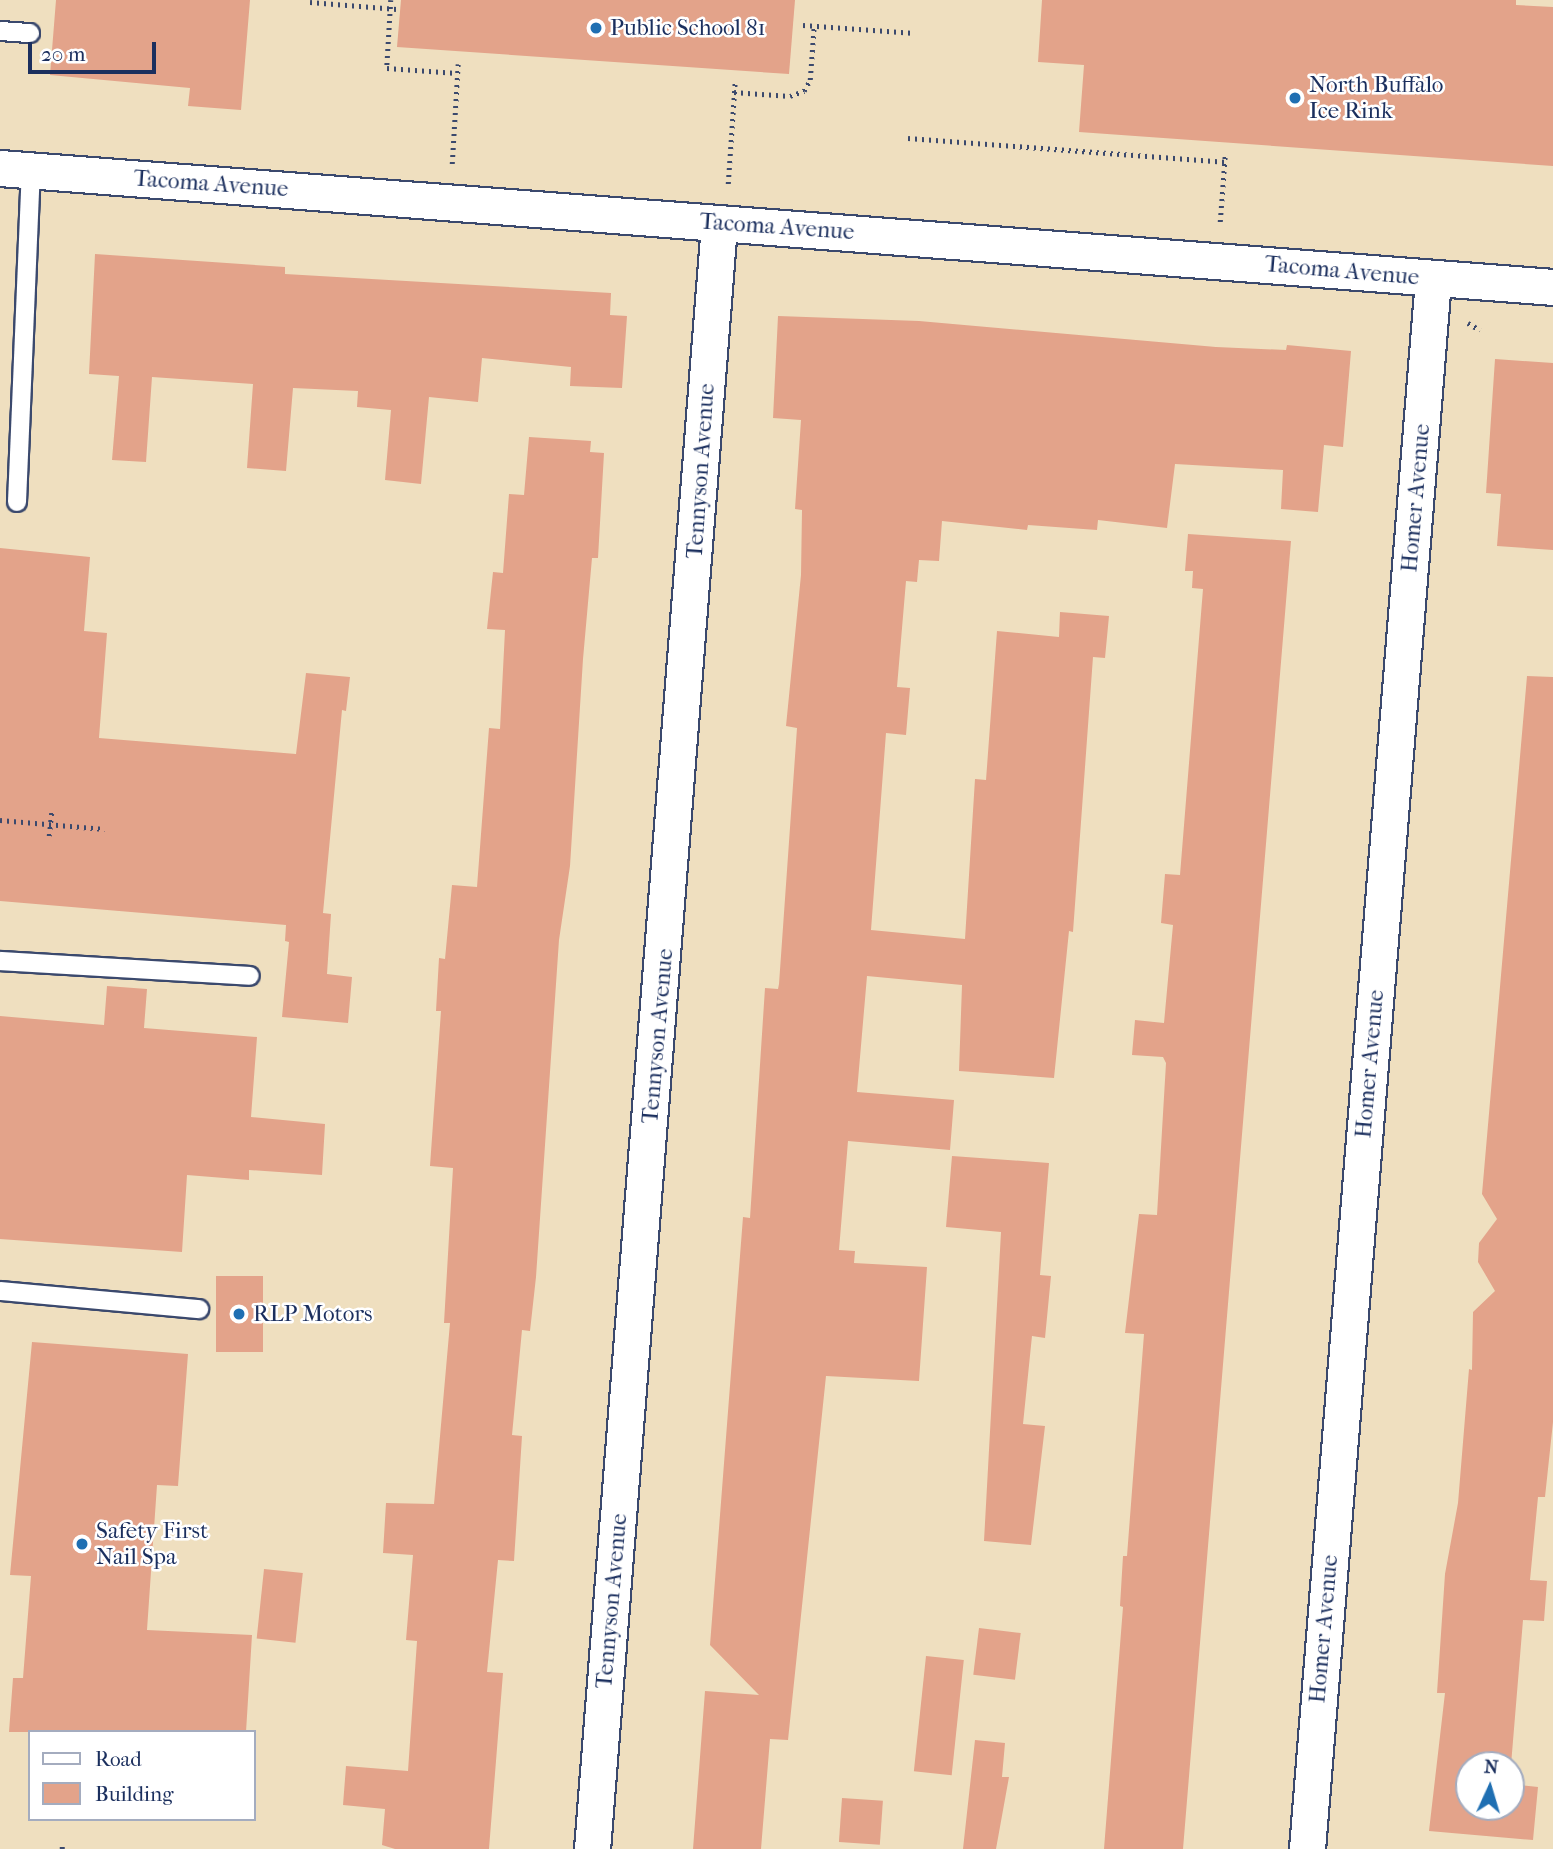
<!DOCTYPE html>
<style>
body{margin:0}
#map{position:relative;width:1553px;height:1849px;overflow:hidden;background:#efdfbf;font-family:"IM FELL French Canon",serif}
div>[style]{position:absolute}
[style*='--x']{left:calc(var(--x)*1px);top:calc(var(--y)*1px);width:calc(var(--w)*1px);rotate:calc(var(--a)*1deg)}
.building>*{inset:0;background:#e3a38a;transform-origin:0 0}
.path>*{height:4.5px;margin-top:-2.25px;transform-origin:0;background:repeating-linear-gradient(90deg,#3b496d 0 2px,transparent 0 7px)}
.roads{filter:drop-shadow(2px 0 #3b496d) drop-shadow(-2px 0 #3b496d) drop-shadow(0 2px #3b496d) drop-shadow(0 -2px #3b496d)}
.service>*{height:18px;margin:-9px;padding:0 9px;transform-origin:9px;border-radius:9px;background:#fff}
.minor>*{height:35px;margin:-17.5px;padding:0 17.5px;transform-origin:17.5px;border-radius:17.5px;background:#fff}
.dots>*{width:19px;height:19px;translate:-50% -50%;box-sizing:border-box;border:4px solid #fff;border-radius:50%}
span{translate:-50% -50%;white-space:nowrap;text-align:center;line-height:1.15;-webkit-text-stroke:5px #fff;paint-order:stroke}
.poi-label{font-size:23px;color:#1b2f5e}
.left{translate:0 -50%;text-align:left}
.street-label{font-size:23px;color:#1b2f5e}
.legend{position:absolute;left:28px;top:1730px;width:228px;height:91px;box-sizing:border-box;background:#fff;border:2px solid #a4acbf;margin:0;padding:9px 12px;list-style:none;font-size:21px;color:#1b2f5e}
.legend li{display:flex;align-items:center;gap:14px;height:35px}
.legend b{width:35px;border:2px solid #a4acbf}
.north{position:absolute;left:1455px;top:1751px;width:70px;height:70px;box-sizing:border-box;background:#fff;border:2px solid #a4acbf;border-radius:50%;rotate:4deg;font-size:19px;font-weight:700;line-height:28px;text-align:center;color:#1b2f5e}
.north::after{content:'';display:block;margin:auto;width:24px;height:32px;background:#1f6fb2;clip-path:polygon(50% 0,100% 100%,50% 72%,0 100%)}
.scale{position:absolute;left:28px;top:42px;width:128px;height:32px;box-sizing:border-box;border:4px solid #1b2f5e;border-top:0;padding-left:9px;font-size:21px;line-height:24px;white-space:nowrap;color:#1b2f5e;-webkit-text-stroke:5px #fff;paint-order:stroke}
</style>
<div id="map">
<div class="building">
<i style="clip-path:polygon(56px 0,250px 0,241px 110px,188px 106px,190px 88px,50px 75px)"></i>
<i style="clip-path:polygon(401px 0,795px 0,789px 74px,397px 47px)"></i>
<i style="clip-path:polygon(1042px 0,1516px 0,1516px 5px,1553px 7px,1553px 166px,1079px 132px,1084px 65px,1038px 62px)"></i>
<i style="clip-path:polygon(95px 254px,285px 267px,285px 274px,611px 293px,610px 315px,627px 316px,622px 388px,570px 386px,571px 367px,482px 358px,478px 402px,429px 397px,421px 484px,385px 480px,391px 410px,357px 407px,358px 391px,293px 388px,286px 471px,247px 468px,253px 384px,152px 377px,146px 462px,112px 460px,119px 376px,89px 374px)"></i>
<i style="clip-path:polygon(778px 316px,919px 321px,1216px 347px,1286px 350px,1287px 345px,1351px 351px,1343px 447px,1324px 445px,1318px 512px,1281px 509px,1283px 470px,1175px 464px,1167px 528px,1098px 520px,1097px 530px,1028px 525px,1027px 530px,942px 521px,939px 561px,919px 560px,917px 582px,906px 581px,897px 687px,910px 688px,906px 735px,886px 733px,871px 930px,965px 939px,975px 779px,986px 780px,997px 631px,1059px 637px,1060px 612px,1109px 616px,1105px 658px,1093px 657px,1073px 932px,1069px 931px,1054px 1078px,959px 1071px,962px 985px,867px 976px,857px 1092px,954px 1100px,950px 1150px,848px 1141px,839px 1250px,855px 1251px,854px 1263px,927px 1267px,919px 1381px,826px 1376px,788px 1740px,770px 1739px,761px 1849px,693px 1849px,705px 1691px,759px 1695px,710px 1645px,743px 1217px,750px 1218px,765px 988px,778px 989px,779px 984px,797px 728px,786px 726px,801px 575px,802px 510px,795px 509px,801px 420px,773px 418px)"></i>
<i style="clip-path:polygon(1495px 359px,1553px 363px,1553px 550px,1497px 546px,1501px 494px,1486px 493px)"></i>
<i style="clip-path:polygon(529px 437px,591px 441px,590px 452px,604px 453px,598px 558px,592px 558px,583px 659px,570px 866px,559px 940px,536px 1277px,530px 1331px,522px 1330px,512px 1435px,522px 1436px,514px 1561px,498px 1560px,487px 1672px,503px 1673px,489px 1849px,395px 1849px,382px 1845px,385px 1809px,343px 1805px,346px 1766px,408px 1771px,417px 1641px,406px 1640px,413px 1555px,383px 1553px,386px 1503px,434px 1504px,450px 1323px,444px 1323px,453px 1168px,430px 1166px,441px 1011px,436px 1011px,439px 958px,445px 959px,452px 885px,477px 887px,489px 728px,500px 729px,505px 630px,487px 629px,493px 572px,503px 573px,509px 494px,524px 495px)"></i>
<i style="clip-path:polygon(1188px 534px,1291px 541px,1183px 1849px,1104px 1849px,1123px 1607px,1120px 1606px,1123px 1556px,1127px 1556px,1144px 1334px,1125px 1333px,1139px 1214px,1157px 1215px,1166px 1063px,1163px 1057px,1132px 1055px,1135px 1020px,1164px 1023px,1173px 925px,1161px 923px,1165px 874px,1180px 875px,1203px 589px,1192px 588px,1193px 571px,1185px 571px)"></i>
<i style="clip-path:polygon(0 548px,90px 557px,84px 631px,107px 633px,99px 738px,296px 754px,306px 673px,350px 677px,346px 711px,342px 710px,323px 913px,331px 914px,327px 974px,352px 977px,348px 1023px,282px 1017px,289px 942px,285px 941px,286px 925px,0 901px)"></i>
<i style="clip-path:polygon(1527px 676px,1553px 677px,1553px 1422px,1545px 1497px,1538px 1497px,1530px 1580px,1547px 1581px,1544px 1621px,1523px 1620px,1511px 1765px,1469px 1765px,1469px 1807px,1511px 1807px,1511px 1784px,1538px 1787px,1533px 1840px,1429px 1831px,1445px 1693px,1437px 1693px,1445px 1574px,1458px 1503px,1469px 1369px,1472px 1370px,1473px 1312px,1495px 1291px,1478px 1262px,1479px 1243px,1497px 1219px,1482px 1194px)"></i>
<i style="clip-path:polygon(107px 986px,147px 989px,144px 1028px,257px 1037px,251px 1117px,325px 1124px,322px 1175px,249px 1170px,249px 1180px,187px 1175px,182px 1252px,0 1239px,0 1016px,104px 1025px)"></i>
<i style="clip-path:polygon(952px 1156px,1049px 1163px,1040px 1275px,1051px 1276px,1045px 1338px,1032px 1336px,1023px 1424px,1045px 1426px,1031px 1545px,984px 1541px,1001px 1232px,946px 1227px)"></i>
<i style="left:216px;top:1276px;width:47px;height:76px"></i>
<i style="clip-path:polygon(32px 1342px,188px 1354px,178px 1486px,157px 1485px,147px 1630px,252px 1635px,246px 1732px,9px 1732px,13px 1678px,23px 1678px,31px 1576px,10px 1575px)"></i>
<i style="left:264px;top:1569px;width:39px;height:70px;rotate:6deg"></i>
<i style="left:979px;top:1628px;width:42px;height:47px;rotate:7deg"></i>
<i style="left:926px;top:1656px;width:38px;height:116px;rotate:6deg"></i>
<i style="clip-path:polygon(975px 1740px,1005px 1743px,1002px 1777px,1009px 1777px,996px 1849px,963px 1849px)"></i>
<i style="left:842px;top:1798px;width:41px;height:44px;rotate:4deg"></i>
</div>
<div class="path">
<i style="--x:391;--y:0;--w:68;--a:93.4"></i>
<i style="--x:387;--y:68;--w:70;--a:4.1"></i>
<i style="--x:310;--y:2;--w:87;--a:4.6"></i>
<i style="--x:803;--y:25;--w:112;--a:4.1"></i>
<i style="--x:734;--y:92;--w:56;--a:4.1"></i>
<i style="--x:790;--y:96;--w:15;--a:-20"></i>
<i style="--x:804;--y:91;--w:13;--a:-61"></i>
<i style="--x:810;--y:80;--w:54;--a:-85.8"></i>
<i style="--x:908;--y:138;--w:317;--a:4.3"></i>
<i style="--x:452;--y:164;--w:100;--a:-86.6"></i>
<i style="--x:728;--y:184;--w:102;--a:-86.1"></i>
<i style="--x:1220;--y:222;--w:66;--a:-85.7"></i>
<i style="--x:1468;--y:323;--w:14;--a:30"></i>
<i style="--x:0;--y:820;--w:105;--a:4.9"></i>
<i style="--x:49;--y:836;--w:27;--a:-84"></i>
<i style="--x:62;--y:1849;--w:3;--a:-90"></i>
</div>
<div class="roads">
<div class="service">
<i style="--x:0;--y:31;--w:30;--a:4"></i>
<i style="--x:17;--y:502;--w:332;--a:-87.6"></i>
<i style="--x:0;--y:961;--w:250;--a:3.4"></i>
<i style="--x:0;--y:1291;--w:200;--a:5.2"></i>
</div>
<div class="minor">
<i style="--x:0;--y:168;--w:1558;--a:4.38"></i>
<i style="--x:592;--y:1849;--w:1631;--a:-85.53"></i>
<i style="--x:1307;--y:1849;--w:1576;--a:-85.41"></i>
</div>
</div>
<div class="dots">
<i style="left:596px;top:28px;background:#1f6fb2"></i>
<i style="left:1295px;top:98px;background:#1f6fb2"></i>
<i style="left:239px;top:1314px;background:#1f6fb2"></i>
<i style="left:82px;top:1544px;background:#1f6fb2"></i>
</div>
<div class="poi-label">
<span class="left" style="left:610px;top:28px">Public School 81</span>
<span class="left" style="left:1309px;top:98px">North Buffalo<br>Ice Rink</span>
<span class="left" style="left:253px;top:1314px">RLP Motors</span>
<span class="left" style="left:96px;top:1544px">Safety First<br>Nail Spa</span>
</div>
<div class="street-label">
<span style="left:211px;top:184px;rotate:4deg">Tacoma Avenue</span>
<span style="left:777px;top:227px;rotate:4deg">Tacoma Avenue</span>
<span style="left:1342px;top:271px;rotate:5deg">Tacoma Avenue</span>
<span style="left:701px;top:471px;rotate:-86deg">Tennyson Avenue</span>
<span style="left:1416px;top:498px;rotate:-85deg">Homer Avenue</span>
<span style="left:658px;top:1036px;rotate:-85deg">Tennyson Avenue</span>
<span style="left:1370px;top:1064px;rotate:-85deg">Homer Avenue</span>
<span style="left:612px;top:1601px;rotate:-85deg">Tennyson Avenue</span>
<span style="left:1324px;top:1629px;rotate:-85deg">Homer Avenue</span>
</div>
<ul class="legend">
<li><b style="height:9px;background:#fff"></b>Road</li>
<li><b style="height:19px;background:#e3a38a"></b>Building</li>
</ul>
<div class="north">N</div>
<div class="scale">20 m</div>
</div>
